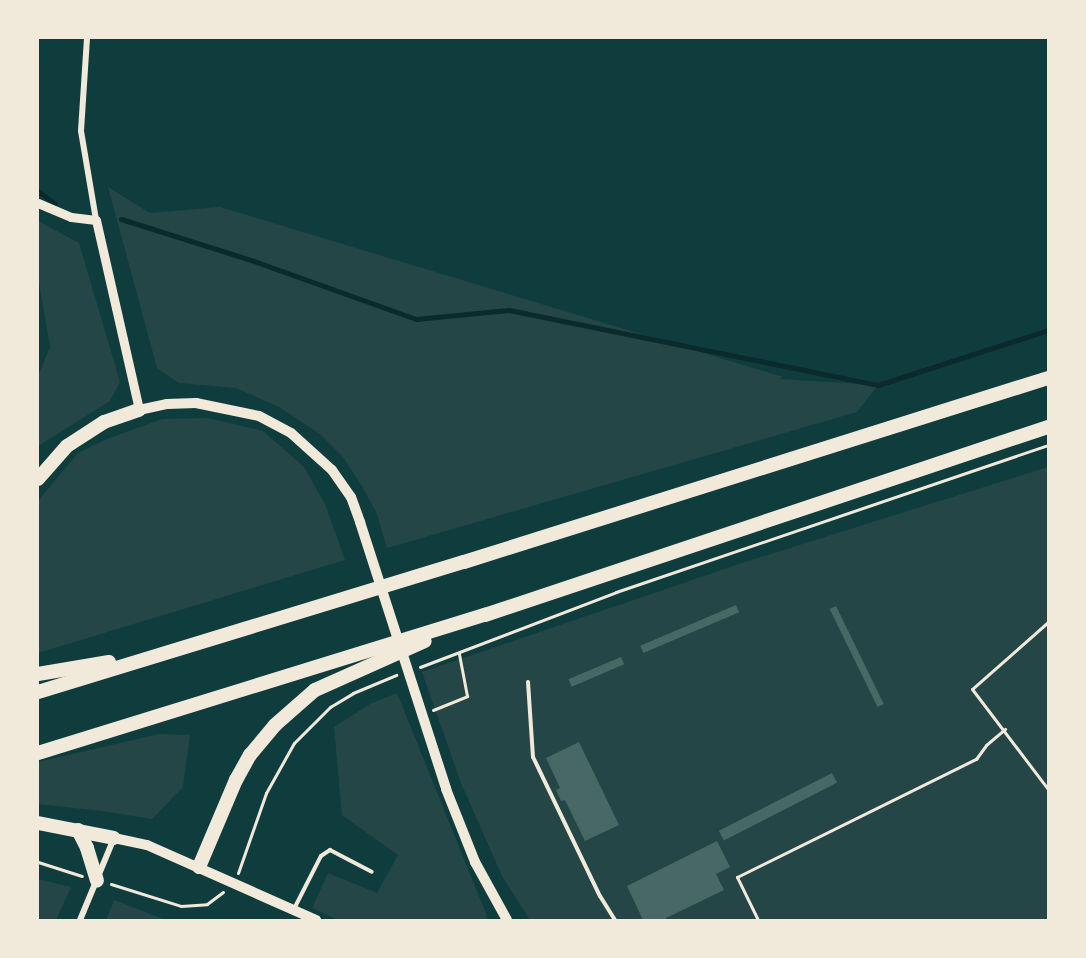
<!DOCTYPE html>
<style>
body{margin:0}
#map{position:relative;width:1086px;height:958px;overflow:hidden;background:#0f3d3e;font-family:Poppins,sans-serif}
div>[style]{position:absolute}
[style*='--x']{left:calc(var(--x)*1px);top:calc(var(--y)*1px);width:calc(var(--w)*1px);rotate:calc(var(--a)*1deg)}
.green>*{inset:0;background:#244646}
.stream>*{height:5px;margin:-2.5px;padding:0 2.5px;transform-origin:2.5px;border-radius:2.5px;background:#0a2a2b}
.building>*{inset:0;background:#486865;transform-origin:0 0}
.path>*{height:3px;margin:-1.5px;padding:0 1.5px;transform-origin:1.5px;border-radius:1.5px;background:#f1e9da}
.service>*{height:4px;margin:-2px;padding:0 2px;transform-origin:2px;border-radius:2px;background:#f1e9da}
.minor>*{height:6px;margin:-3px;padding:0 3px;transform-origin:3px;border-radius:3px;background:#f1e9da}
.tertiary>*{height:9px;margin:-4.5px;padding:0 4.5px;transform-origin:4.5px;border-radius:4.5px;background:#f1e9da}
.secondary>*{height:10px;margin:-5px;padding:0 5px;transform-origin:5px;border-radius:5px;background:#f1e9da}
.trunk>*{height:14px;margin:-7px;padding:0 7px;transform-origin:7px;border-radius:7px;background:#f1e9da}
span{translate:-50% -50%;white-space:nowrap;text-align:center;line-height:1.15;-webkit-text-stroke:6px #f1e9da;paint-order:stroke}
.frame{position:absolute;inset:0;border:39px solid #f1e9da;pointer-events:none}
</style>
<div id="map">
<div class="green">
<i style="clip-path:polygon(108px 187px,150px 213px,220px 207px,783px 377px,779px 379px,878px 385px,857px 412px,387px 548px,377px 514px,362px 486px,343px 457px,320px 434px,279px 407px,236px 388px,179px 383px,157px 368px)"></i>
<i style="clip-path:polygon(38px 221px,79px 243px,120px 382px,110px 401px,38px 446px,38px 376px,50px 347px,38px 276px)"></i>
<i style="clip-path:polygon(208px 418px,263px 431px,304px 467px,325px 504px,345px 560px,38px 653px,38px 501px,78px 453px,107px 439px,162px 419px)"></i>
<i style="clip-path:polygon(1048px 467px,1048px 920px,530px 920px,502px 876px,461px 783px,422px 672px,742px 563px)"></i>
<i style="clip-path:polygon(397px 693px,487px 916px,486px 920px,338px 920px,312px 908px,328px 873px,377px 893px,398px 855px,342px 815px,334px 727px,370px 704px)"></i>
<i style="clip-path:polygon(159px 734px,190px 735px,183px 787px,152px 819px,102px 811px,38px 804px,38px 762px)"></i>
<i style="clip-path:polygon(38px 879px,71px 887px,56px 920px,38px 920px)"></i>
<i style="clip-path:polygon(114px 900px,163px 919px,166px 920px,106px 920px)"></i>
</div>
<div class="stream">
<i style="--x:38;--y:191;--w:21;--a:37"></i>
<i style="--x:121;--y:219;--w:139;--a:17.5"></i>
<i style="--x:254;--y:261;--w:172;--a:19.7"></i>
<i style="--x:416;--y:319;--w:93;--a:-5.5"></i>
<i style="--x:509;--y:310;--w:377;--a:11.5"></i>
<i style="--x:878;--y:385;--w:179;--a:-17.9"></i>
</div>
<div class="building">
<i style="left:736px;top:605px;width:8px;height:104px;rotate:67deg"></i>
<i style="left:836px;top:606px;width:109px;height:7px;rotate:64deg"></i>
<i style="left:621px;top:657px;width:8px;height:57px;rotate:67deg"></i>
<i style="clip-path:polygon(579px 742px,619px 825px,585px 841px,565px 800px,561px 801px,556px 790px,560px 788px,546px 758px)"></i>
<i style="left:832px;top:773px;width:11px;height:127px;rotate:63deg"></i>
<i style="clip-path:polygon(717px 841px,730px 867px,716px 874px,724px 890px,666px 918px,667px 920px,643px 920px,627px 886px)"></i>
</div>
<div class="path">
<i style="--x:1048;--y:622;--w:101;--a:138.6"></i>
<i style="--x:972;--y:689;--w:126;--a:52.8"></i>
<i style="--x:420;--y:667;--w:210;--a:-20.9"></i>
<i style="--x:616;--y:592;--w:456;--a:-18.8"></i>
<i style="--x:433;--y:710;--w:37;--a:-22"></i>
<i style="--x:467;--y:696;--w:43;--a:-100.8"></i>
<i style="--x:38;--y:862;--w:46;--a:17.7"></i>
<i style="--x:238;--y:873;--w:85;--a:-70.7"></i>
<i style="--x:266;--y:793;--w:57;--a:-60.8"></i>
<i style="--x:294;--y:743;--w:51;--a:-45"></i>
<i style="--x:330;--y:707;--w:27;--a:-31"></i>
<i style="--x:353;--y:693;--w:47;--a:-22.7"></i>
<i style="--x:111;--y:884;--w:73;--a:17.4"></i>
<i style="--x:181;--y:906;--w:26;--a:-4"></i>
<i style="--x:207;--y:904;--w:20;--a:-37"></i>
<i style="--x:758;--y:920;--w:48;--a:-116"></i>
<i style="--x:737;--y:877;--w:267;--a:-26.3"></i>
<i style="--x:976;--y:759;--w:17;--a:-54"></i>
<i style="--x:986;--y:745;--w:25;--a:-40"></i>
</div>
<div class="service">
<i style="--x:528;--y:682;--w:75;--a:86.2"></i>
<i style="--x:533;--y:757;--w:154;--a:64.3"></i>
<i style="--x:600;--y:896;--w:28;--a:58"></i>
<i style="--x:295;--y:907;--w:57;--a:-63"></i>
<i style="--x:321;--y:856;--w:11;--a:-34"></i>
<i style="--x:330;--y:850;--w:47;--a:27.6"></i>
</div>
<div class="minor">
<i style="--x:87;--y:38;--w:93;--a:93.7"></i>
<i style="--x:81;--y:131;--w:90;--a:80.4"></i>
<i style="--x:80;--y:920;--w:89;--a:-67.5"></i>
</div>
<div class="tertiary">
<i style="--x:38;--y:203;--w:36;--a:23"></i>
<i style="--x:71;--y:217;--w:25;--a:7"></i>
<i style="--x:96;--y:220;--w:195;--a:77.2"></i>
</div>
<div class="secondary">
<i style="--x:139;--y:410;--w:29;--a:-12"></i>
<i style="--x:167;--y:404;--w:29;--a:-2"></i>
<i style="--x:196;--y:403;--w:64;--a:11.7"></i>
<i style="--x:259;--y:416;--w:36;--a:28"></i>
<i style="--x:291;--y:433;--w:55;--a:42.1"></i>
<i style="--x:332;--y:470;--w:33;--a:55"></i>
<i style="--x:351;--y:497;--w:27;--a:70"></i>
<i style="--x:360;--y:522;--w:281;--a:72.1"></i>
<i style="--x:446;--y:789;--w:79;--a:68.3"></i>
<i style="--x:475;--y:862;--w:66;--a:61.1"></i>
<i style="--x:114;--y:838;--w:34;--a:12"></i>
<i style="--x:147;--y:845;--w:185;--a:23.9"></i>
</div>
<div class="trunk">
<i style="--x:38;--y:479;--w:44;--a:-48.7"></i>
<i style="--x:67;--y:446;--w:44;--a:-33"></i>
<i style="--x:104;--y:422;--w:37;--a:-19"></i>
<i style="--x:38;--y:674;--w:72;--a:-9.6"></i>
<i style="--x:38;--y:692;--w:445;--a:-17"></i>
<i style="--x:464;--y:562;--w:612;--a:-17.49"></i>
<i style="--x:38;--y:753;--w:468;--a:-17.2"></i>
<i style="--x:485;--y:615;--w:594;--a:-18.47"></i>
<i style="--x:38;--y:823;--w:77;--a:11.2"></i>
<i style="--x:78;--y:830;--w:20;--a:63"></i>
<i style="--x:87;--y:848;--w:34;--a:73"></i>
<i style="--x:199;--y:867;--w:95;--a:-67"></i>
<i style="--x:236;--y:780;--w:29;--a:-61"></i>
<i style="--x:250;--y:755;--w:39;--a:-50"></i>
<i style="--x:275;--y:725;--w:53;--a:-41.2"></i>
<i style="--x:315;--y:690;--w:120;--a:-24"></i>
</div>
<div class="frame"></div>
</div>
